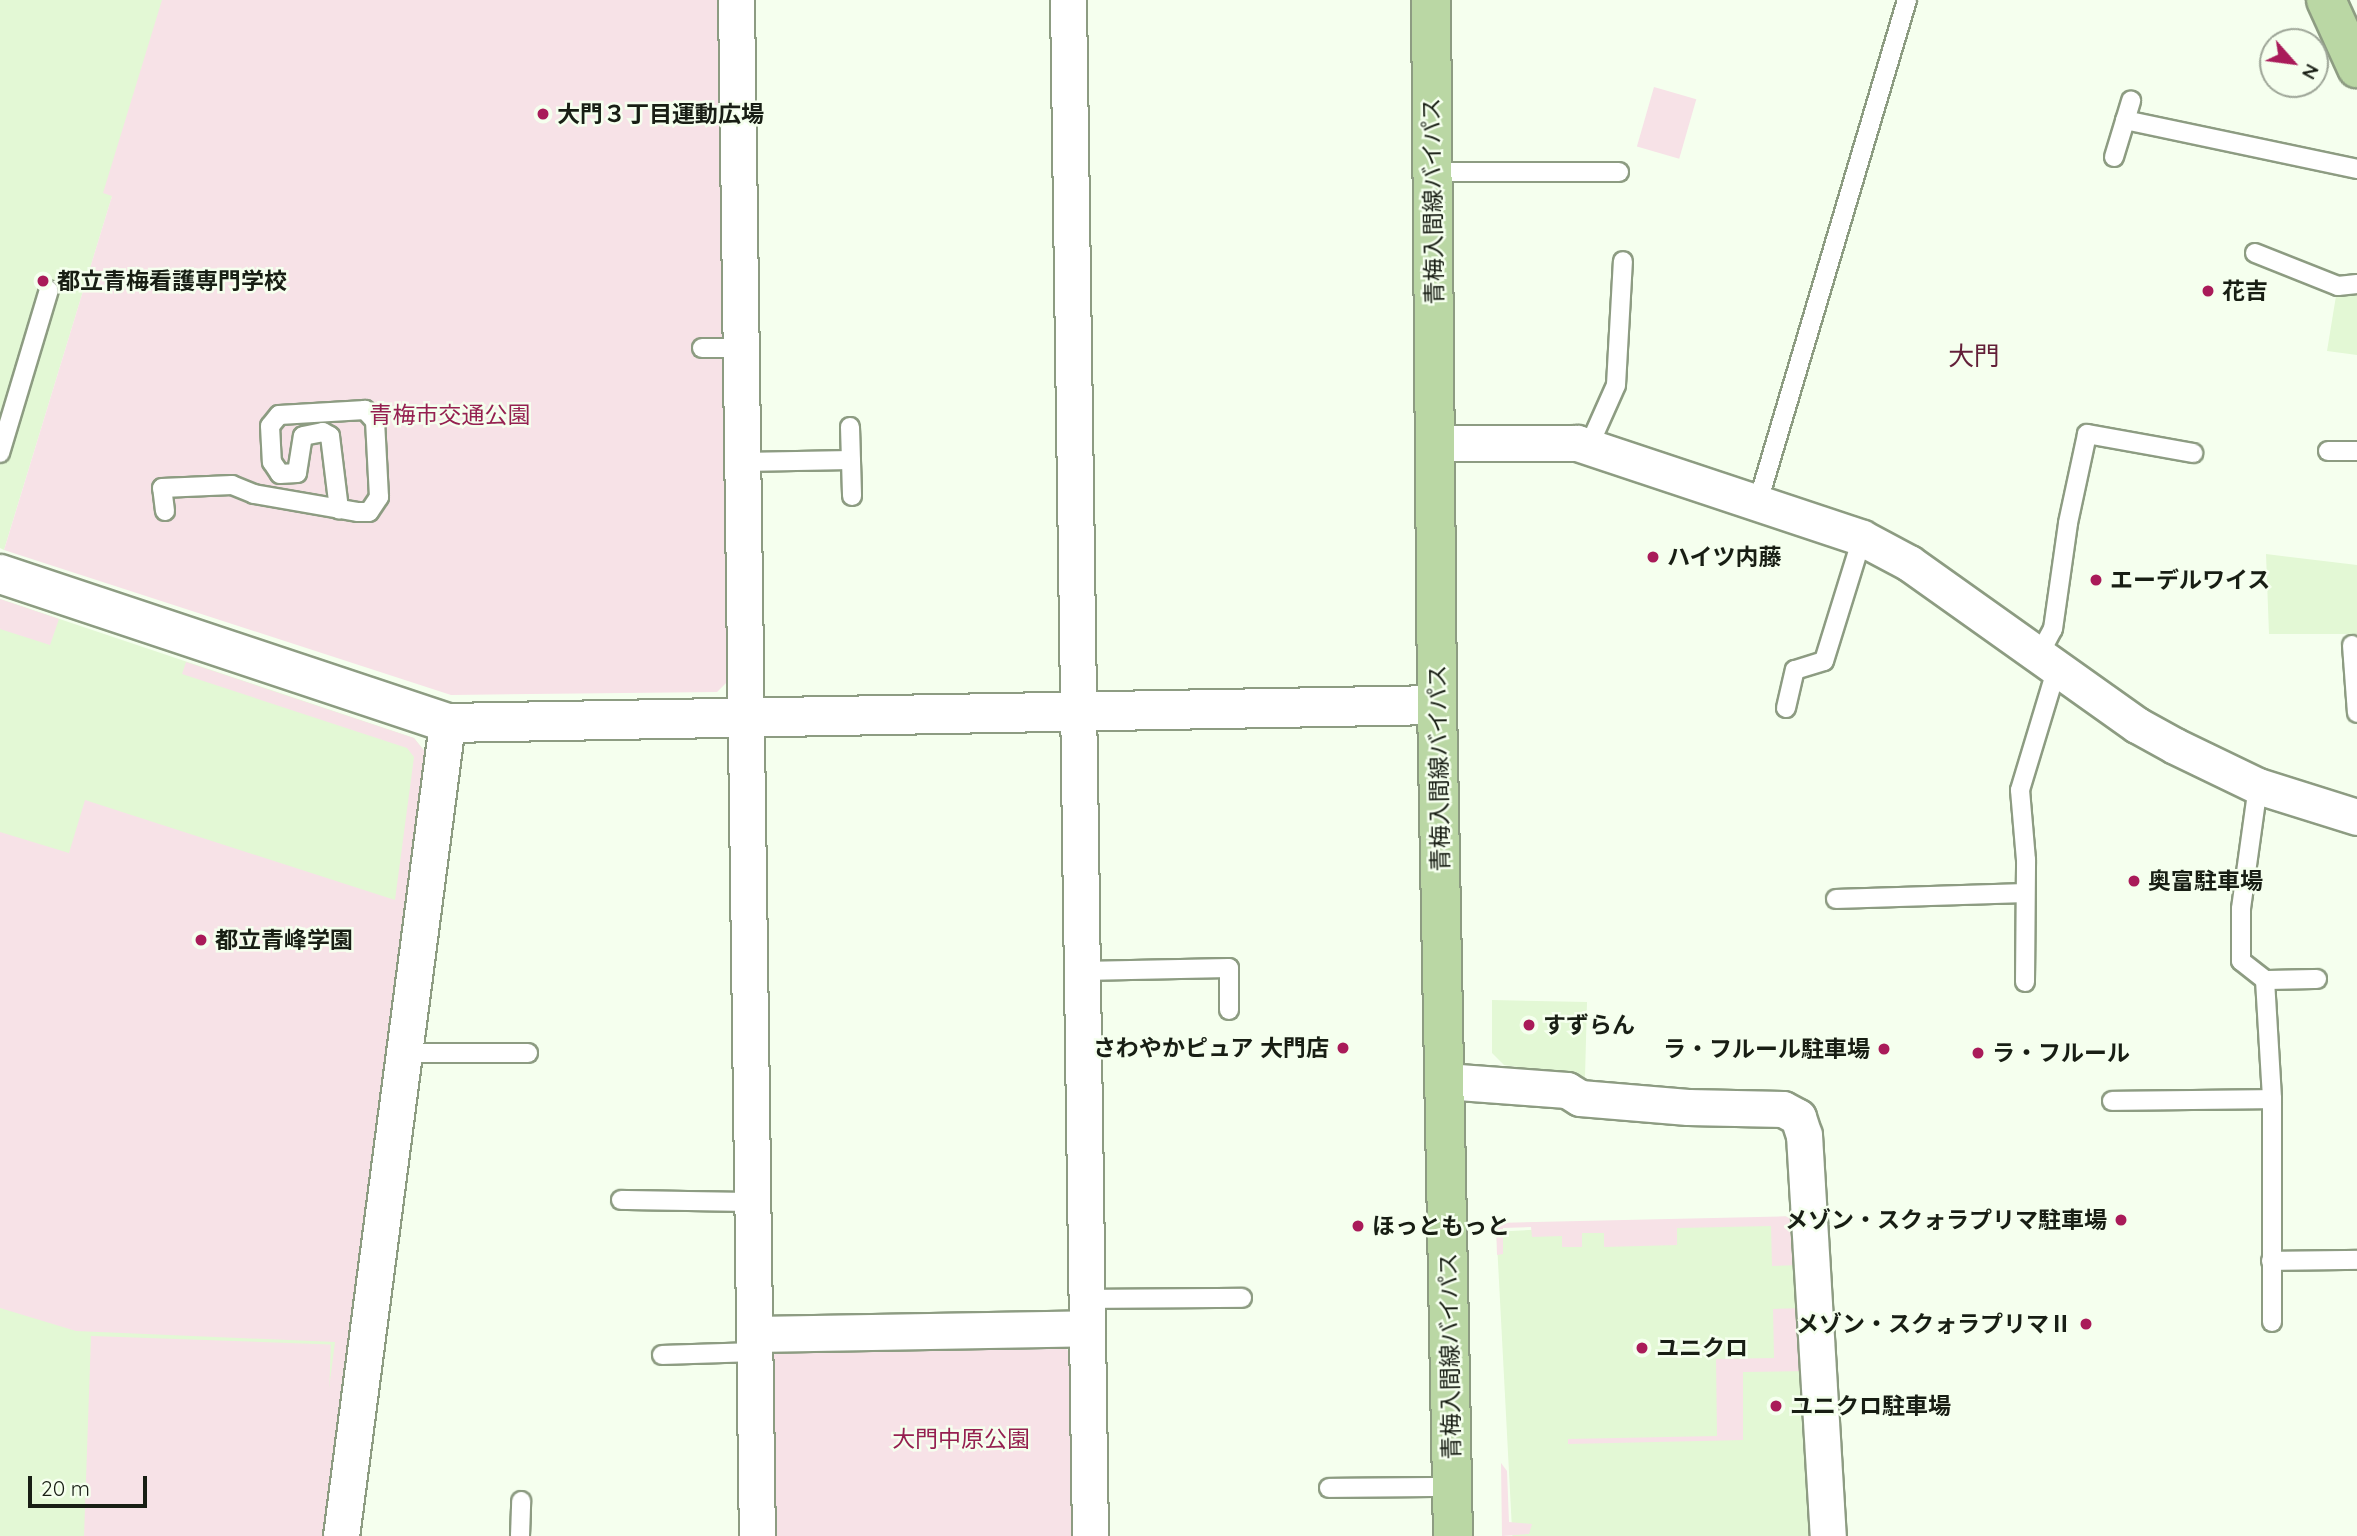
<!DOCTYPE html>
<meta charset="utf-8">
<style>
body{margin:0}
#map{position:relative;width:2357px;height:1536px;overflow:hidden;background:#f5ffee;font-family:Quicksand,"Noto Sans JP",sans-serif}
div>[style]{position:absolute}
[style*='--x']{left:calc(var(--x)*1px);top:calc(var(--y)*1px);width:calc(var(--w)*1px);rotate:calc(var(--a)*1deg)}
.built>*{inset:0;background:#e3f8d5;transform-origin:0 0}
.green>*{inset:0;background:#f7e2e7;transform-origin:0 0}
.roads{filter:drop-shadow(2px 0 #8d9c82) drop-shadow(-2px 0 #8d9c82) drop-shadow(0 2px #8d9c82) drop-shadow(0 -2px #8d9c82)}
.lane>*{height:18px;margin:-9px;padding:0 9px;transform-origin:9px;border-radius:9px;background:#fff}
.street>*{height:35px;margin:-17.5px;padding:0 17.5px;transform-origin:17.5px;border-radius:17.5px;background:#fff}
.secondary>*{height:38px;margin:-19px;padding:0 19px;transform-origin:19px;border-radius:19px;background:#fff}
.primary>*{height:38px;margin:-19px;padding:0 19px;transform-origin:19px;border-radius:19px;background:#bad7a4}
.dots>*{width:19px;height:19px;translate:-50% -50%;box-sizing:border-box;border:4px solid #f5ffee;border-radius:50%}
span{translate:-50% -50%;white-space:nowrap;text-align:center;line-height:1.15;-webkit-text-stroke:5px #f5ffee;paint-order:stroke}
.poi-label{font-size:23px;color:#181e14;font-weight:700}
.left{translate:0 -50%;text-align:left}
.right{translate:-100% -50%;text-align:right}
.street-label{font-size:23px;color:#181e14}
.park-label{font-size:23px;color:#952050}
.quarter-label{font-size:26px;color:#621f38}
.north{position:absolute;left:2259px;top:28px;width:70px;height:70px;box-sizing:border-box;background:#f5ffee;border:2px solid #9da597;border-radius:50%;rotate:118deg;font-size:19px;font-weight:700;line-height:28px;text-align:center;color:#181e14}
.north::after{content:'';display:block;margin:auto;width:24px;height:32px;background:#a91b59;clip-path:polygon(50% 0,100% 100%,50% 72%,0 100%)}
.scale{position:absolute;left:28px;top:1476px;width:119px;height:32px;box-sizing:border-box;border:4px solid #181e14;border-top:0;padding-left:9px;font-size:21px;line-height:24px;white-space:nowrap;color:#181e14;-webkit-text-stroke:5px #f5ffee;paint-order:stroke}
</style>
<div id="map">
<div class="built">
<i style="clip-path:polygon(0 0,172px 0,4px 550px,0 548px)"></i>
<i style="clip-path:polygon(2357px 294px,2357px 355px,2327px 351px,2336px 296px)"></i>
<i style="clip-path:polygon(2266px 554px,2357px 565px,2357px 634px,2269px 634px)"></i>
<i style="clip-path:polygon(0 599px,414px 738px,426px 753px,322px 1536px,0 1536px)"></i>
<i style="clip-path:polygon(1492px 1000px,1587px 1002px,1585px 1077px,1504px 1065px,1492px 1053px)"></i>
<i style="left:1798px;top:1216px;width:321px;height:302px;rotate:87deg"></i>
</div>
<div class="green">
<i style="clip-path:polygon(162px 0,718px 0,728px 681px,717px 692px,451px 695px,4px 550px,112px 196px,103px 193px)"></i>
<i style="left:1654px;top:87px;width:44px;height:62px;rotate:16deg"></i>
<i style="clip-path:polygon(0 599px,59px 619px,50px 645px,0 629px)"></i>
<i style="clip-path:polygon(186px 662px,414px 738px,426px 753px,322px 1536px,310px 1536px,335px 1342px,76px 1331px,0 1308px,0 832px,69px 853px,85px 800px,395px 900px,414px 757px,407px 748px,182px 674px)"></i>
<i style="clip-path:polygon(1798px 1216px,1800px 1265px,1772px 1266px,1771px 1226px,1677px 1228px,1677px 1245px,1604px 1247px,1604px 1233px,1582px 1233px,1582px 1247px,1562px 1247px,1562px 1236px,1532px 1237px,1531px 1227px,1503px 1228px,1503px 1254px,1497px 1255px,1496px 1223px)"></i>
<i style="clip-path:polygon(1803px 1308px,1807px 1371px,1743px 1372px,1743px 1440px,1568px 1444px,1568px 1439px,1717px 1436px,1716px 1359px,1774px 1358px,1773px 1309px)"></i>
<i style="left:91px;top:1336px;width:240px;height:200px;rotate:2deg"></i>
<i style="clip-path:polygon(1058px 1340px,1070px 1353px,1073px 1536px,775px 1536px,773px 1356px,785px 1343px)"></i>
<i style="clip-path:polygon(1501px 1463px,1507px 1471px,1509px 1522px,1532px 1524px,1529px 1534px,1502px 1536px)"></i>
</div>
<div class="roads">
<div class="lane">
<i style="--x:2125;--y:120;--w:237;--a:11.9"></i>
<i style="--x:2114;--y:157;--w:59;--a:-73.1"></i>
<i style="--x:1433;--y:172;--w:186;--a:0"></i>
<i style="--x:2255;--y:253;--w:89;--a:21.7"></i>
<i style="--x:2338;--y:286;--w:19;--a:-6"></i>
<i style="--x:702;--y:348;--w:40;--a:0"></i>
<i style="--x:850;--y:427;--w:69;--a:88.3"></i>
<i style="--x:1588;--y:448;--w:69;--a:-66"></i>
<i style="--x:1616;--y:385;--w:124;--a:-86.8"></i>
<i style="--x:2328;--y:451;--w:29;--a:0"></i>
<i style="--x:0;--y:453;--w:170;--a:-73.3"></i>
<i style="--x:742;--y:462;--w:109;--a:-1.1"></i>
<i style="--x:1758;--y:502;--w:524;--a:-73.47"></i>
<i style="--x:165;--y:511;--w:23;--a:-97"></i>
<i style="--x:162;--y:488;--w:70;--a:-2.5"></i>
<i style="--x:232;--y:485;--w:24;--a:22"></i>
<i style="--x:254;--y:494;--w:106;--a:9.8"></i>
<i style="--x:358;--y:512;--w:11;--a:0"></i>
<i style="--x:369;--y:512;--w:18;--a:-56"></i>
<i style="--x:379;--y:497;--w:76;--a:-93"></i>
<i style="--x:375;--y:421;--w:15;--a:-132"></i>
<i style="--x:365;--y:410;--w:86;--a:176.7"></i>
<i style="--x:279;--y:415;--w:14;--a:129"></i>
<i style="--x:270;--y:426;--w:36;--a:87"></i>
<i style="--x:272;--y:462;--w:14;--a:56"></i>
<i style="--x:280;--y:474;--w:17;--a:-3"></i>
<i style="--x:297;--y:473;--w:37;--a:-81"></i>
<i style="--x:303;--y:436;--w:20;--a:-11"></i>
<i style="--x:323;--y:432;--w:8;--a:30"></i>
<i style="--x:330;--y:436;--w:74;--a:83"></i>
<i style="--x:2352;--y:645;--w:68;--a:85.8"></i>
<i style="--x:2040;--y:653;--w:27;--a:-62"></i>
<i style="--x:2053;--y:629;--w:107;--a:-81.9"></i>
<i style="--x:2068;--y:523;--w:91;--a:-77.9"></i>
<i style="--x:2087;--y:434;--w:108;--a:10.2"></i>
<i style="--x:1786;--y:708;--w:39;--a:-77"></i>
<i style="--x:1795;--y:670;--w:30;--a:-17"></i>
<i style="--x:1824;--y:661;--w:129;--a:-72.8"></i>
<i style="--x:2258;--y:786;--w:124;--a:97.9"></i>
<i style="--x:2241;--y:909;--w:52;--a:90"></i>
<i style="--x:2241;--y:961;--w:31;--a:38"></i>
<i style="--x:2265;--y:980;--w:119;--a:86.6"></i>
<i style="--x:2272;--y:1099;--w:223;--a:90"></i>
<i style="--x:1836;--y:899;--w:189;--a:-1.8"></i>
<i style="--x:1082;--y:971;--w:147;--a:-1.2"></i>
<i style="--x:1229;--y:968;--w:42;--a:90"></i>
<i style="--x:2265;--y:980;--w:52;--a:-1.1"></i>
<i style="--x:2025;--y:982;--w:122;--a:-89.5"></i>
<i style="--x:2026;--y:860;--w:70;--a:-94.9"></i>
<i style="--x:2020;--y:790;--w:132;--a:-73.2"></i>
<i style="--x:404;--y:1053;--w:124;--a:0"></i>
<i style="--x:2112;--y:1101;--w:160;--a:-0.7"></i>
<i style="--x:621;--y:1200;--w:134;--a:0.9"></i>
<i style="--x:2271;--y:1261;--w:86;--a:-0.7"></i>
<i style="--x:1087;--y:1299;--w:155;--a:-0.4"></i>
<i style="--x:662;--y:1355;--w:93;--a:-1.8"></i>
<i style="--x:1329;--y:1488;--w:123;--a:-0.5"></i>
<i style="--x:520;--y:1536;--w:35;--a:-88"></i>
</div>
<div class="street">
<i style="--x:736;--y:0;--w:1536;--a:89.22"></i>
<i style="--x:1068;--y:0;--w:1536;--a:89.18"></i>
<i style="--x:1436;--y:443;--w:141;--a:0"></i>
<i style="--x:1577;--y:443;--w:300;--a:18.4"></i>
<i style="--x:1862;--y:538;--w:53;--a:28"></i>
<i style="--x:1909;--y:563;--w:280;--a:35.4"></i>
<i style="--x:2137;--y:725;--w:43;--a:28.9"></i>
<i style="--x:2175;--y:746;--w:92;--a:25.7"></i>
<i style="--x:2258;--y:786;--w:104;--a:17.4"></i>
<i style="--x:1445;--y:1081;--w:122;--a:4.2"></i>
<i style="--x:1567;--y:1090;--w:15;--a:32"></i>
<i style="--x:1580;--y:1098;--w:108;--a:4.8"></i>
<i style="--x:1688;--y:1107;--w:95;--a:1.2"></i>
<i style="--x:1783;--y:1109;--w:17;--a:28"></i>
<i style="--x:1798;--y:1117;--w:19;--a:72"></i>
<i style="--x:1804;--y:1135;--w:402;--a:86.6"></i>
<i style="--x:758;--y:1334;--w:329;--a:-1"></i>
<i style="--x:341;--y:1536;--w:820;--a:-82.57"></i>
</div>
<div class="secondary">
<i style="--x:0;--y:574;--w:471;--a:18.4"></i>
<i style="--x:447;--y:723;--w:990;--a:-1.04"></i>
</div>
<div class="primary">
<i style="--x:1431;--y:0;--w:705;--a:89.51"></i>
<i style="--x:1437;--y:705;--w:831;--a:88.9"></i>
<i style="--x:2326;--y:0;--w:75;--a:65.5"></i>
</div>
</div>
<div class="dots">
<i style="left:543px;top:114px;background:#a91b59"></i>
<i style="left:43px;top:281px;background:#a91b59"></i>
<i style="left:2208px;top:291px;background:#a91b59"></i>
<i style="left:1653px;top:557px;background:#a91b59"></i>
<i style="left:2096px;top:580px;background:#a91b59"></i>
<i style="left:2134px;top:881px;background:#a91b59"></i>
<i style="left:201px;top:940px;background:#a91b59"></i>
<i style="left:1529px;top:1025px;background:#a91b59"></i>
<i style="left:1343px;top:1048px;background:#a91b59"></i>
<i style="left:1884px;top:1049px;background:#a91b59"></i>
<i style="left:1978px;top:1053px;background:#a91b59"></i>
<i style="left:2121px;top:1220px;background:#a91b59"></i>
<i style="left:1358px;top:1226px;background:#a91b59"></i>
<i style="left:2086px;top:1324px;background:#a91b59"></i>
<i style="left:1642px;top:1348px;background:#a91b59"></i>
<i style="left:1776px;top:1406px;background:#a91b59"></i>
</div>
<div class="poi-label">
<span class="left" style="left:557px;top:114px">大門３丁目運動広場</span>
<span class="left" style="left:57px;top:281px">都立青梅看護専門学校</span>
<span class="left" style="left:2222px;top:291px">花吉</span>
<span class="left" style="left:1667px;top:557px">ハイツ内藤</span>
<span class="left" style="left:2110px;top:580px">エーデルワイス</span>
<span class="left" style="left:2148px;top:881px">奥富駐車場</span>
<span class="left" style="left:215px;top:940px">都立青峰学園</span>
<span class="left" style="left:1543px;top:1025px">すずらん</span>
<span class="right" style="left:1329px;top:1048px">さわやかピュア 大門店</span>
<span class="right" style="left:1870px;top:1049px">ラ・フルール駐車場</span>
<span class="left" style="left:1992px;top:1053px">ラ・フルール</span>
<span class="right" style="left:2107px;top:1220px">メゾン・スクォラプリマ駐車場</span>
<span class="left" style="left:1372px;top:1226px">ほっともっと</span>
<span class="right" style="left:2072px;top:1324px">メゾン・スクォラプリマⅡ</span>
<span class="left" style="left:1656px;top:1348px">ユニクロ</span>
<span class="left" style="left:1790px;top:1406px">ユニクロ駐車場</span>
</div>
<div class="street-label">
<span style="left:1433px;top:201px;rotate:-91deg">青梅入間線バイパス</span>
<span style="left:1439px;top:768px;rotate:-91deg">青梅入間線バイパス</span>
<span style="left:1450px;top:1356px;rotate:-91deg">青梅入間線バイパス</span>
</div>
<div class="park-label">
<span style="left:450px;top:415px">青梅市交通公園</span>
<span style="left:961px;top:1439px">大門中原公園</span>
</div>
<div class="quarter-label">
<span style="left:1974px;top:356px">大門</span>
</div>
<div class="north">N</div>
<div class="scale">20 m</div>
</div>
